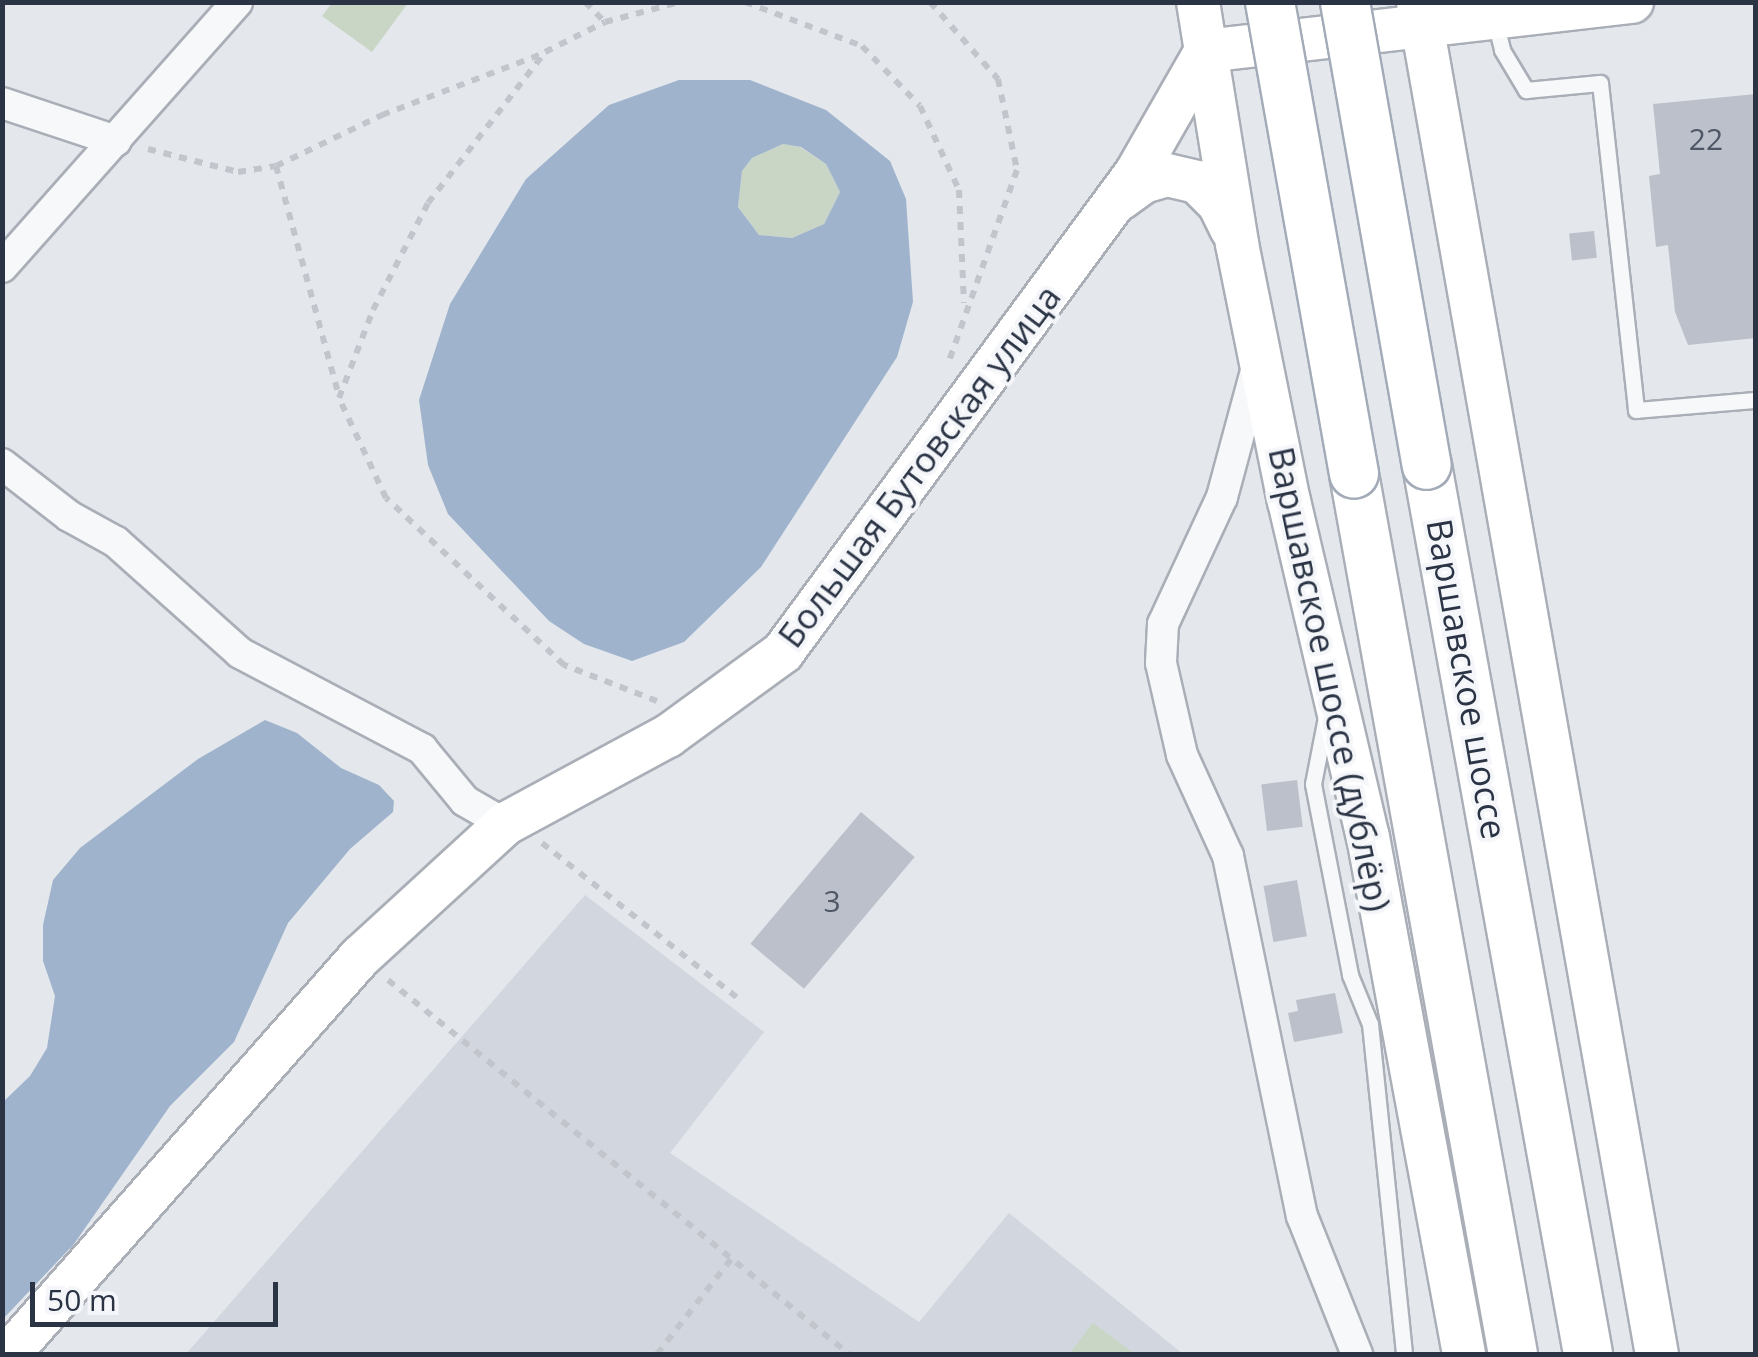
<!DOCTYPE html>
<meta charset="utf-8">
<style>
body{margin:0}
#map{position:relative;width:1758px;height:1357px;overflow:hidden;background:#e4e7ec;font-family:"Open Sans",sans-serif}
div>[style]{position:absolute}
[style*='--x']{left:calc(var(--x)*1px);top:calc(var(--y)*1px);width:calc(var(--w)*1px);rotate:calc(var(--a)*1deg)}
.built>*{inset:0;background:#d2d6de}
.green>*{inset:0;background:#c9d6c5}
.water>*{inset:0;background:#9fb4cc}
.building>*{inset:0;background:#bbc0ca;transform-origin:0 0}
.path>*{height:6px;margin-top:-3px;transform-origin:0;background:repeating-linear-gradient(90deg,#c2c5cb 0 8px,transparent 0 16px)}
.roads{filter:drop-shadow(2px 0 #a9aeb7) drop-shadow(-2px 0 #a9aeb7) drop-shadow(0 2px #a9aeb7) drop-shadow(0 -2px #a9aeb7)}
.lane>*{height:15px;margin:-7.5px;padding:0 7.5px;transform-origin:7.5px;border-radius:7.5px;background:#f7f8fa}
.street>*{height:30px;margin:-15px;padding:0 15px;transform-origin:15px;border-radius:15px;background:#f7f8fa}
.secondary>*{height:42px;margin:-21px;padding:0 21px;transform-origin:21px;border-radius:21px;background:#fff}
.primary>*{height:48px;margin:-24px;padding:0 24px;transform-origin:24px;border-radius:24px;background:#fff}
.bridges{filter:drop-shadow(2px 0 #a3abb8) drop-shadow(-2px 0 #a3abb8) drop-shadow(0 2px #a3abb8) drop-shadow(0 -2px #a3abb8)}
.primary-bridge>*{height:48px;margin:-24px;padding:0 24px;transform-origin:24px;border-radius:24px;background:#fff}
span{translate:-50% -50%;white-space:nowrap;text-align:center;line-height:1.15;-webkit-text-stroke:8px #f4f6f9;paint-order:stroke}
.number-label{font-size:30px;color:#4f5766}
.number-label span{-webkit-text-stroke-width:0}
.street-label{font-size:35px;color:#2b3445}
.frame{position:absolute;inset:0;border:5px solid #2b3445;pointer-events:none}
.scale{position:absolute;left:30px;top:1282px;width:248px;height:45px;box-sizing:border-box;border:5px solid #2b3445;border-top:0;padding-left:12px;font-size:30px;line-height:35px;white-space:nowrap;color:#2b3445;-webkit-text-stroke:8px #f4f6f9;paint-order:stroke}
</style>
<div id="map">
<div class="built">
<i style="clip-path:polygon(585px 895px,764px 1032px,670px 1153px,919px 1322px,1009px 1213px,1183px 1354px,186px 1354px)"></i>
</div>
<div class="green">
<i style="clip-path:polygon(332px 3px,332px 2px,408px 3px,372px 52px,322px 16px)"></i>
<i style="clip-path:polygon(783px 144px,800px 147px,826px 164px,840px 192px,824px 224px,792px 238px,759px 235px,738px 207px,742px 171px,752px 158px)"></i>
<i style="clip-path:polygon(1093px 1323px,1135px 1354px,1069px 1354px)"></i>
</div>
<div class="water">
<i style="clip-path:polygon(evenodd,679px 80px,750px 80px,826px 110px,890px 161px,906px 199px,913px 302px,897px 357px,761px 567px,684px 642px,632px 661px,584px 644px,549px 621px,448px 514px,428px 465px,419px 400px,450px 304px,526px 179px,609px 105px,679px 80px,783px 144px,801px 147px,826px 164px,840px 192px,824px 224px,792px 238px,759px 235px,738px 207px,742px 171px,752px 158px,783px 144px)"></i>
<i style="clip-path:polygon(265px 720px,297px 733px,341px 768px,379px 785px,394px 801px,393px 812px,350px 849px,288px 923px,234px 1042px,170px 1106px,74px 1244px,3px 1319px,3px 1102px,30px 1076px,47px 1048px,55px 996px,43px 961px,43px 925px,53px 880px,80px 848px,198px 759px)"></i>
</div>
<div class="building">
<i style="clip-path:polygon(1756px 94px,1756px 338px,1688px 345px,1675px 312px,1668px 245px,1656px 247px,1649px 176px,1660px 174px,1653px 104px)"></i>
<i style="left:1594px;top:231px;width:27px;height:25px;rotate:84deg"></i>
<i style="left:1297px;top:780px;width:47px;height:36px;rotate:83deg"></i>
<i style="left:861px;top:812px;width:70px;height:172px;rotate:40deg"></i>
<i style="left:1297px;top:880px;width:57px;height:34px;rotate:80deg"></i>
<i style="clip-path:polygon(1335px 993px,1343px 1033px,1294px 1042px,1288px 1013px,1298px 1011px,1296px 1000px)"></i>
</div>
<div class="path">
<i style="--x:585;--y:2;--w:28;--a:45"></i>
<i style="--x:745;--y:2;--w:125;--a:20.6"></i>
<i style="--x:862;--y:46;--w:83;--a:46"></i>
<i style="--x:920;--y:106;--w:93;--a:65.1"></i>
<i style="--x:959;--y:190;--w:113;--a:87.5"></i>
<i style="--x:930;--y:2;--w:103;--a:48.6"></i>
<i style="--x:998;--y:79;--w:93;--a:78.2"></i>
<i style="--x:1017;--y:170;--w:203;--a:109.6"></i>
<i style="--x:148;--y:149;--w:93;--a:14.3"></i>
<i style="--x:238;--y:172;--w:38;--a:-9"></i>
<i style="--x:276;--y:166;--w:118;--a:-25.7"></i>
<i style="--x:382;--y:115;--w:173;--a:-20.9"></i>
<i style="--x:276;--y:166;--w:239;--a:74.7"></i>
<i style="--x:657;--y:701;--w:100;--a:-158.8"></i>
<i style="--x:564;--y:665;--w:244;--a:-136.8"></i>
<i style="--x:386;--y:498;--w:110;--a:-115.2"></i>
<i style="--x:339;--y:398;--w:94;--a:-68.9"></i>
<i style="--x:373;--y:310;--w:120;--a:-62.8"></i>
<i style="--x:428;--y:203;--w:191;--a:-52.2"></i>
<i style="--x:545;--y:52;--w:67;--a:-26.6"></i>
<i style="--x:605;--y:22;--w:78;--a:-14.9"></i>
<i style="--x:542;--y:843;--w:254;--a:38.4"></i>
<i style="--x:388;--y:980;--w:594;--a:39.05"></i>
<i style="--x:657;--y:1354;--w:122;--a:-52"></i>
</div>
<div class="roads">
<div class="lane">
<i style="--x:1495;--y:21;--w:30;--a:76"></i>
<i style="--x:1502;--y:50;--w:47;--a:59"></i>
<i style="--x:1526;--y:90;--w:74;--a:-5.4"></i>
<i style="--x:1600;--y:83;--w:329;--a:83.7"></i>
<i style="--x:1636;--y:410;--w:120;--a:-4.8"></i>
<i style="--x:1326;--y:717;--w:68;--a:101"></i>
<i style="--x:1313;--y:784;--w:195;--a:79"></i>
<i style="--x:1350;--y:975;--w:53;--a:67.8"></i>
<i style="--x:1370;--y:1024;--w:332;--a:84.1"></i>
</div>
<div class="street">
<i style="--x:2;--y:103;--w:120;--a:18.4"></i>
<i style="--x:2;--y:267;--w:354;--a:-48.4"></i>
<i style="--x:1256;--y:371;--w:131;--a:105.1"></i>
<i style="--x:1222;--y:497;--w:140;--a:114.9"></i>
<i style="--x:1163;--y:624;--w:39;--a:93"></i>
<i style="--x:1161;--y:663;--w:94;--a:77.1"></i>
<i style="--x:1182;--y:755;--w:111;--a:65.5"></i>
<i style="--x:1228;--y:856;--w:368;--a:78.4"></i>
<i style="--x:1302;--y:1216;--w:149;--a:68.3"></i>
<i style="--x:2;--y:464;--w:85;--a:37.8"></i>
<i style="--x:69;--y:516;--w:54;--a:29"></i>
<i style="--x:116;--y:542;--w:166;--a:41.8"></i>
<i style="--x:240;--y:653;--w:206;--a:27.8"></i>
<i style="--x:422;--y:749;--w:67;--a:50.4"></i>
<i style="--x:465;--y:801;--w:46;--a:29.9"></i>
</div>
<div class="secondary">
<i style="--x:1198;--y:2;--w:245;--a:80.8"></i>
<i style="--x:1237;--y:244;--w:262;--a:78.6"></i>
<i style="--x:1289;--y:501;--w:345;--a:76.8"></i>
<i style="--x:1368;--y:837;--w:526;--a:79.48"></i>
<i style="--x:1418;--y:2;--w:1373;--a:79.98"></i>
<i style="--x:1206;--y:51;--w:429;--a:-6.6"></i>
<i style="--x:1120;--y:199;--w:29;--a:-36"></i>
<i style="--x:1143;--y:182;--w:25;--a:-16"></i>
<i style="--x:1167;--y:175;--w:31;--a:13"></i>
<i style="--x:1197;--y:182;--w:31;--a:45"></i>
<i style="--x:1219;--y:204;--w:28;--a:64"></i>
<i style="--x:9;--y:1354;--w:530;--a:-48.52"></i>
<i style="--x:360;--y:957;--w:197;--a:-42.5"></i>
<i style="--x:505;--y:824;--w:185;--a:-28.4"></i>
<i style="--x:668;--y:736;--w:142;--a:-36.1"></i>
<i style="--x:783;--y:652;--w:595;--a:-53.61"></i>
<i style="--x:1136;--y:173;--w:141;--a:-60.2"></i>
</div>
<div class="primary">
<i style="--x:1427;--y:465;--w:903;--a:79.73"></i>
<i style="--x:1354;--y:474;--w:894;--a:79.76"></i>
</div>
</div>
<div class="bridges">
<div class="primary-bridge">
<i style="--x:1270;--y:2;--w:479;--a:79.9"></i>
<i style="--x:1345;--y:2;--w:470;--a:80"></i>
</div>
</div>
<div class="number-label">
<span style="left:1706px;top:139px">22</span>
<span style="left:832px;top:901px">3</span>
</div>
<div class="street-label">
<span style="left:919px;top:466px;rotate:-53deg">Большая Бутовская улица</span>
<span style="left:1330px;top:679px;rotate:78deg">Варшавское шоссе (дублёр)</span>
<span style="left:1467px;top:679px;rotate:80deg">Варшавское шоссе</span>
</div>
<div class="frame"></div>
<div class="scale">50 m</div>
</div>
